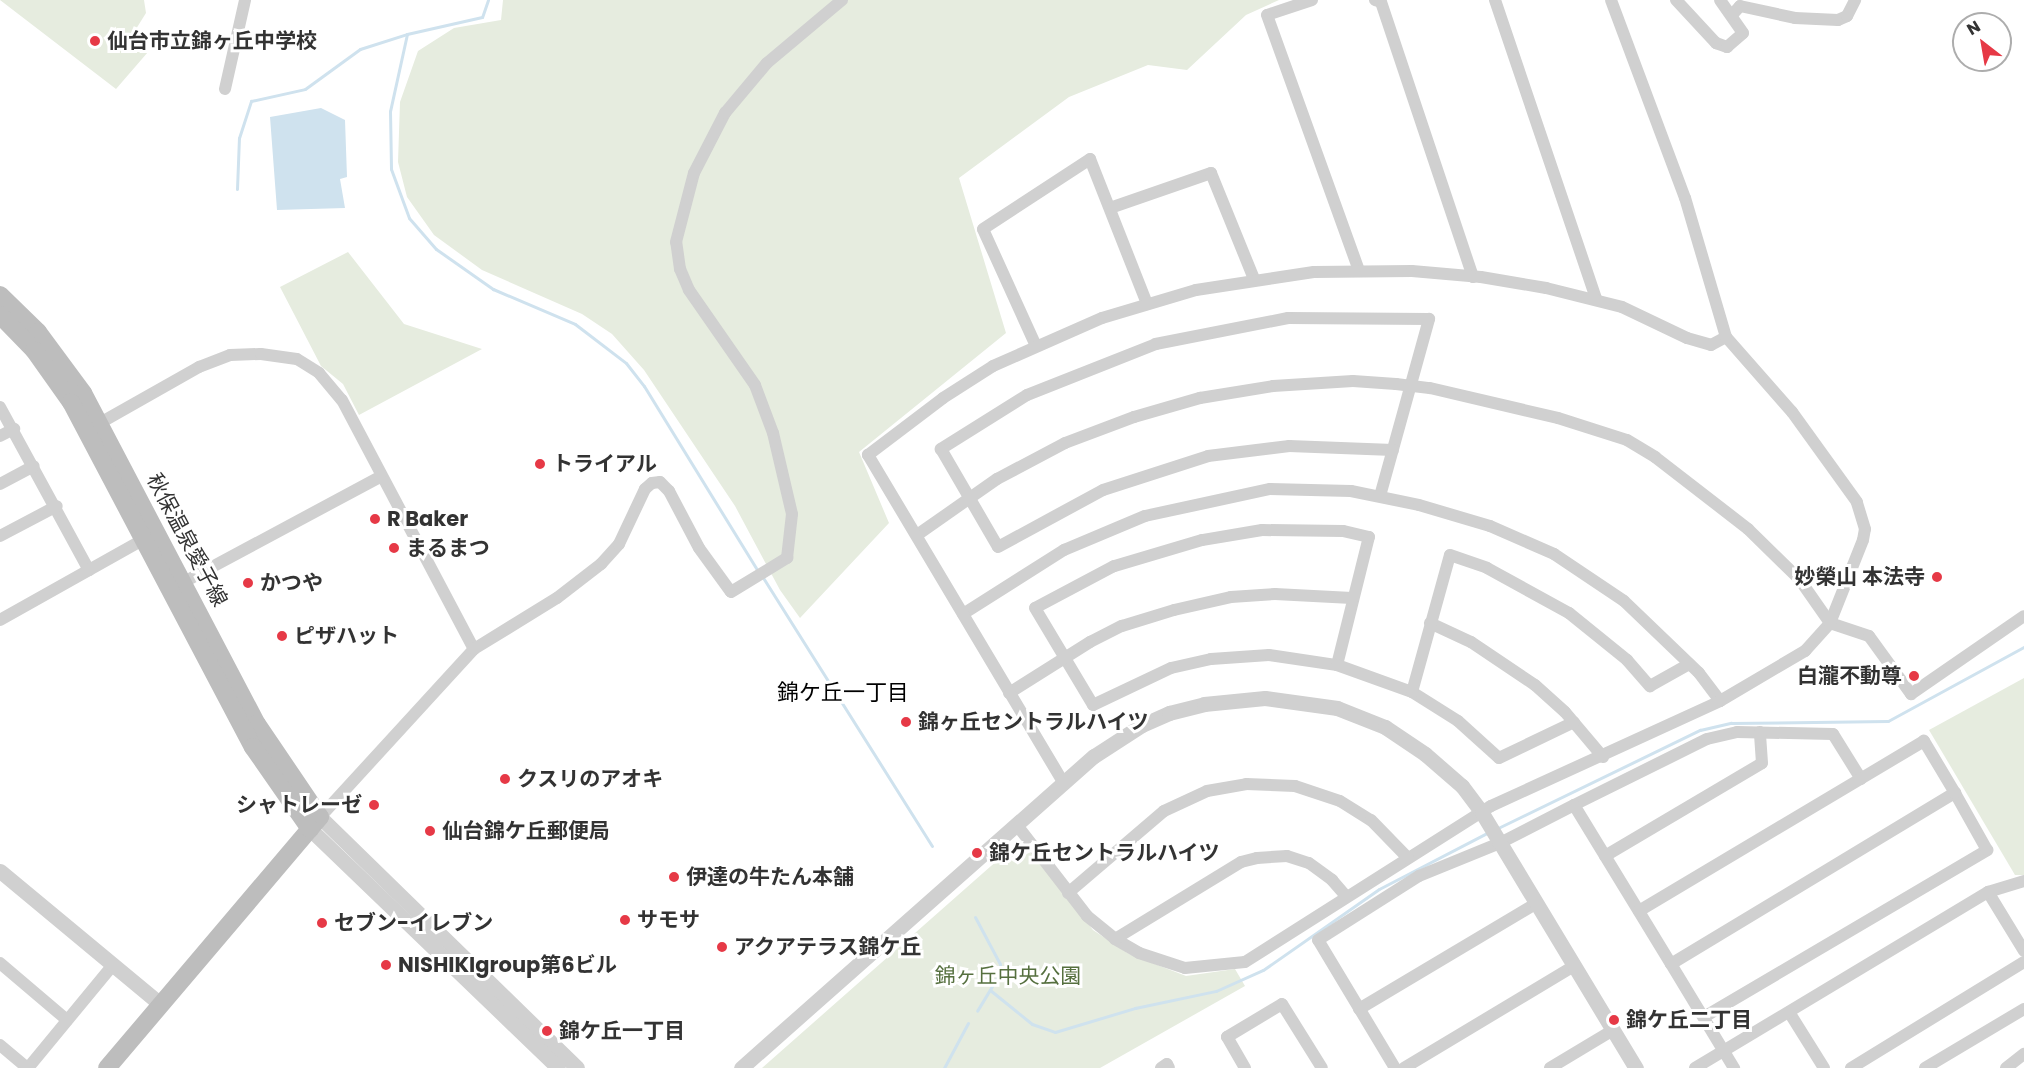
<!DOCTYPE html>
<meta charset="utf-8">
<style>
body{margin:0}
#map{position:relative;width:2024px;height:1068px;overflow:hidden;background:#fff;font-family:Poppins,"Noto Sans JP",sans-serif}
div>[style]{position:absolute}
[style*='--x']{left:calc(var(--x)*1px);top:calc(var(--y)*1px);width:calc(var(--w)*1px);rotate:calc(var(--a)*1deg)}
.green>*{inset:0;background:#e6ecdf}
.water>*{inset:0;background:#cfe2ee}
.stream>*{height:3px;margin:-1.5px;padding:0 1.5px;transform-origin:1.5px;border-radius:1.5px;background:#cfe2ee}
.minor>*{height:12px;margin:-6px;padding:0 6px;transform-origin:6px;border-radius:6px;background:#d0d0d0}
.tertiary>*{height:15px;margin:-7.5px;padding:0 7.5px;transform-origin:7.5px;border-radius:7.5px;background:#d0d0d0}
.secondary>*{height:18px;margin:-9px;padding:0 9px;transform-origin:9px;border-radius:9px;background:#bdbdbd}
.dots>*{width:16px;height:16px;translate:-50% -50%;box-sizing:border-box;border:3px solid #fff;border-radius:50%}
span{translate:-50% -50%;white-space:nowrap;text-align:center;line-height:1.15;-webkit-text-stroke:6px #fff;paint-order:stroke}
.poi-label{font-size:21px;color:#333;font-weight:700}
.left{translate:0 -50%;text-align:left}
.right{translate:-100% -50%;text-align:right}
.street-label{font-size:21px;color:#333}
.park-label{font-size:21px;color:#56703f}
.neighbourhood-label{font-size:22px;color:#000}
.north{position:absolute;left:1952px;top:12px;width:60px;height:60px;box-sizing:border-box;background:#fff;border:2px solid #adadad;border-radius:50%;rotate:329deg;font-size:16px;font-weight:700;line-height:24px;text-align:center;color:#333}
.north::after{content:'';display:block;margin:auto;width:21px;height:27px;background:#e63946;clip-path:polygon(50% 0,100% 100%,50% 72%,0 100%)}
</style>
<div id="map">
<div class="green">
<i style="clip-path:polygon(0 0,144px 0,146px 13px,136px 29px,148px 52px,116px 89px)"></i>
<i style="clip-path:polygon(503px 0,1279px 0,1246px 15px,1187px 70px,1148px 65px,1069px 97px,959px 178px,1006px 333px,859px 452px,889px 523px,800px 618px,780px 590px,735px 506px,644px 370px,612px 334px,582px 314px,482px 270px,434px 235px,407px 197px,398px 162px,400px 102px,418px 51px,454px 28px,501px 20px)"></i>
<i style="clip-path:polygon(348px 252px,404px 324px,482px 349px,359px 415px,343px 384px,321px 366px,280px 287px)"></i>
<i style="clip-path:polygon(2024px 678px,2024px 875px,2015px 875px,1929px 730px)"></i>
<i style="clip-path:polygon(1008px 851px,1018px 858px,1031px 852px,1093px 930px,1129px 954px,1186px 976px,1235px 969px,1245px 986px,1100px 1068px,762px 1068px)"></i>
</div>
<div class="water">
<i style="clip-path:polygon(321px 108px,345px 120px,347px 177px,340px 179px,345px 208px,277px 210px,270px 117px)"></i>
</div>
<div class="stream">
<i style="--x:488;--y:0;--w:18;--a:109"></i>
<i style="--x:482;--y:17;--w:77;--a:167.2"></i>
<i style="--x:407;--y:34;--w:79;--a:102.4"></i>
<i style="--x:390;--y:111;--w:58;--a:89"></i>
<i style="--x:391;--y:169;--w:52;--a:69.8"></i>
<i style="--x:409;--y:218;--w:41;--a:48.9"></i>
<i style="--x:436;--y:249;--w:70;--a:35.1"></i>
<i style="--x:493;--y:289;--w:89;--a:23.1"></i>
<i style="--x:575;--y:324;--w:64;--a:37.4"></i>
<i style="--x:626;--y:363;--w:29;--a:52"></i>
<i style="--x:644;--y:386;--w:217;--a:58.4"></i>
<i style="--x:237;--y:189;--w:51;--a:-87.8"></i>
<i style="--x:239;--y:138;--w:39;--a:-72"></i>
<i style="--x:251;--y:101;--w:55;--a:-12.5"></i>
<i style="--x:305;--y:89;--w:68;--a:-36"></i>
<i style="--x:360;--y:49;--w:49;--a:-17.7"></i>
<i style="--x:762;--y:576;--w:319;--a:57.8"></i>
<i style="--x:1498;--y:828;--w:225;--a:-25.9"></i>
<i style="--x:1700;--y:730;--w:32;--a:-13"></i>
<i style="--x:1731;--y:723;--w:157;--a:-0.7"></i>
<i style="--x:1888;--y:721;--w:155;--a:-28.6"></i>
<i style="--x:975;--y:917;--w:53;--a:62"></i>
<i style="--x:1000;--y:964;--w:9;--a:90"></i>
<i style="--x:1000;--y:973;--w:44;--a:121.2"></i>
<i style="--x:990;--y:990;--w:54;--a:39"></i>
<i style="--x:1032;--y:1024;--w:24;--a:19"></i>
<i style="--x:1055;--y:1032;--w:84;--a:-16.7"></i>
<i style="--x:1135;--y:1008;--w:83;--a:-11.9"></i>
<i style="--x:1216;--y:991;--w:51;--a:-24.1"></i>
<i style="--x:1263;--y:970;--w:141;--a:-34.9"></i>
<i style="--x:1379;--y:889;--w:124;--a:-27.4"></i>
<i style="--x:944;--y:1068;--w:51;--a:-61.9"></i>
</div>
<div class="minor">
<i style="--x:1312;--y:0;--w:47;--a:161.6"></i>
<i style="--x:1267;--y:15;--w:272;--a:70.2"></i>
<i style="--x:1375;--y:0;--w:6;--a:18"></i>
<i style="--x:1381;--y:2;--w:290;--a:71.5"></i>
<i style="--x:1495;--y:0;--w:316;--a:71.3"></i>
<i style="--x:1676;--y:0;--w:59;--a:47.1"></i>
<i style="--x:1716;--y:43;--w:12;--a:20"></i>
<i style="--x:1727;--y:47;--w:21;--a:-41"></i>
<i style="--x:1743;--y:33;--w:40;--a:-124.9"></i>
<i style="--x:1732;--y:15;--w:12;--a:-48"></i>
<i style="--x:1740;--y:6;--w:56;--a:12.3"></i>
<i style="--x:1795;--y:18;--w:43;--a:2.7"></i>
<i style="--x:1838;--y:20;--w:10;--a:-24"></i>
<i style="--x:1847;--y:16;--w:18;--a:-63"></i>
<i style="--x:225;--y:89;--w:91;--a:-77.3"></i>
<i style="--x:1110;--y:208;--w:107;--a:-19.1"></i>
<i style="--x:1211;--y:173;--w:114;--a:67.9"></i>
<i style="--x:1036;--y:346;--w:128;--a:-114.4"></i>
<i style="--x:983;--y:229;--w:128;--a:-33.2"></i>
<i style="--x:1090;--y:159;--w:156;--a:68.5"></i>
<i style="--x:0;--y:407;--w:186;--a:61.4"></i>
<i style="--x:100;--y:423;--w:114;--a:-29.5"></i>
<i style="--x:199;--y:367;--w:33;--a:-21"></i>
<i style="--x:230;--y:355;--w:31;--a:-2"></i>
<i style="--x:261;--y:354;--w:36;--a:8"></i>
<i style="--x:297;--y:359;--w:26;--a:32"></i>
<i style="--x:319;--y:373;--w:35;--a:50"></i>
<i style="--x:342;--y:400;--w:282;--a:62.1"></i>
<i style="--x:474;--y:649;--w:228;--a:132.5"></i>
<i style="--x:0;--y:436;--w:16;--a:-27"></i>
<i style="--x:0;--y:484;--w:38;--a:-28"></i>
<i style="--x:1380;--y:496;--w:184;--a:-74.5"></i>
<i style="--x:1429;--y:319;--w:141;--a:-179.6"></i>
<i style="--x:1288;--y:318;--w:135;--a:168.9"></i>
<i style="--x:1156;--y:344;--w:139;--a:158.4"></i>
<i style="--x:1027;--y:395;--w:102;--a:147.9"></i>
<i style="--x:941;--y:449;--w:113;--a:59.8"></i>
<i style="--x:998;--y:547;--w:119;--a:-28.5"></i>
<i style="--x:1103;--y:490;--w:110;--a:-17.9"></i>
<i style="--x:1208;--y:456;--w:82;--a:-7"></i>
<i style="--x:1289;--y:446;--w:104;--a:2.2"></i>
<i style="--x:917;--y:535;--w:98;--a:-35"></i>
<i style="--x:997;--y:479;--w:77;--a:-27.9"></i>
<i style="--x:1065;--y:443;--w:74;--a:-20.6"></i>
<i style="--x:1134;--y:417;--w:69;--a:-16.1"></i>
<i style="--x:1200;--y:398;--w:74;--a:-9.3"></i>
<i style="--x:1273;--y:386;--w:80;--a:-3.6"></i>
<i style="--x:1353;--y:381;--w:43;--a:4"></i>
<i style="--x:1396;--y:384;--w:34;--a:7"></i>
<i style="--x:1430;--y:388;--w:131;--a:13.2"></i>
<i style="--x:1558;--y:418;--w:72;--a:17.7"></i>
<i style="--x:1627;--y:440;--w:33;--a:31"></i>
<i style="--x:1655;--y:457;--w:118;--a:37.7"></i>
<i style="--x:1748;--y:529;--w:73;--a:44.4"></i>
<i style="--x:1800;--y:580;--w:52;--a:55.1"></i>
<i style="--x:1830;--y:623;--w:41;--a:18.4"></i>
<i style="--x:1869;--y:636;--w:72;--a:54.1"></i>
<i style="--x:1911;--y:694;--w:137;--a:-34.6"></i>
<i style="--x:0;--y:536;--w:64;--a:-27.8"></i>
<i style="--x:184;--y:582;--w:222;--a:-28.2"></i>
<i style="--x:963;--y:614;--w:120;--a:-32.4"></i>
<i style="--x:1064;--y:550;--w:88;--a:-22.8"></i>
<i style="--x:1145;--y:516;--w:128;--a:-12.2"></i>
<i style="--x:1270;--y:489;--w:81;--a:1.4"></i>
<i style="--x:1351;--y:491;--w:69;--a:11.6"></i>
<i style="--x:1419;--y:505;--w:74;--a:16.5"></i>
<i style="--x:1490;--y:526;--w:70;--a:23.6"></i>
<i style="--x:1554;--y:554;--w:84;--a:33.9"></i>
<i style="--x:1624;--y:601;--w:104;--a:43.8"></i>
<i style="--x:1699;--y:673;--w:35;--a:53"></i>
<i style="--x:0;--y:620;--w:170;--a:-29.3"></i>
<i style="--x:1430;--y:623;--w:45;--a:24.9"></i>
<i style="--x:1471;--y:642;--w:77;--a:33.9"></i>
<i style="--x:1535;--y:685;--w:40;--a:42"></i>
<i style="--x:1565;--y:712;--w:59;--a:49.8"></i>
<i style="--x:474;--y:649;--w:97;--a:-31.6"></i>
<i style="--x:557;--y:598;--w:56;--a:-37.7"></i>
<i style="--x:601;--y:564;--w:27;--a:-48"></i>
<i style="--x:619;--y:544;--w:61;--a:-64.7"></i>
<i style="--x:645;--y:489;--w:9;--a:-41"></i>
<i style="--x:652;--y:483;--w:8;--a:-7"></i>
<i style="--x:660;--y:482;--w:13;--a:45"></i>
<i style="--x:669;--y:491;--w:64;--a:62.2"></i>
<i style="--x:699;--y:548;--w:54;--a:54"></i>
<i style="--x:731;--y:592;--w:66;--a:-31.3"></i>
<i style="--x:787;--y:558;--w:44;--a:-83.5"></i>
<i style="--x:792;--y:514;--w:83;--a:-103.2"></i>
<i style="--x:773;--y:433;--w:51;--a:-110.6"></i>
<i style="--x:755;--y:385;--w:116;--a:-124.8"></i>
<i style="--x:689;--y:290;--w:23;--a:-113"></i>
<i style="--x:680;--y:269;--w:27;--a:-98"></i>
<i style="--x:676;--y:242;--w:71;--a:-75.4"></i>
<i style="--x:694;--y:173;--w:68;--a:-62.7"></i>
<i style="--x:725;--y:113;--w:65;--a:-50"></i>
<i style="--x:767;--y:63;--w:98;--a:-40"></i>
<i style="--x:1337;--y:665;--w:132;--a:-76"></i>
<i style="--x:1369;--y:537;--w:27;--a:-167"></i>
<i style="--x:1343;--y:531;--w:81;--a:-179.3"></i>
<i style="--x:1262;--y:530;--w:61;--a:170.5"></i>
<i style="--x:1202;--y:540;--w:92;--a:163.5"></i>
<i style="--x:1114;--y:566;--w:89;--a:152"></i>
<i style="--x:1035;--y:608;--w:113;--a:59.1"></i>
<i style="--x:1093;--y:705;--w:86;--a:-25.4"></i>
<i style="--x:1171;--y:668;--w:41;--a:-12.7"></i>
<i style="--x:1211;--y:659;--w:58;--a:-3.9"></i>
<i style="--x:1269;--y:655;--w:69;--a:8.4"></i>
<i style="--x:1337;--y:665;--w:80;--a:19.8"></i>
<i style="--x:1412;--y:692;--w:54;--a:32.2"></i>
<i style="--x:1458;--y:721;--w:55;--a:42.1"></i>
<i style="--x:1499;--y:758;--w:83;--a:-25.6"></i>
<i style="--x:1412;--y:692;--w:142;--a:-74.5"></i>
<i style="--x:1450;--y:555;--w:39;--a:19"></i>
<i style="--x:1487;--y:568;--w:94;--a:28.8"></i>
<i style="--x:1569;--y:613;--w:75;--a:39"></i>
<i style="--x:1627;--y:660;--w:35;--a:49"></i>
<i style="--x:1650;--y:686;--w:45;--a:-29.4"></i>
<i style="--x:1009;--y:693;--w:96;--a:-32.2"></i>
<i style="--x:1090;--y:642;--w:36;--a:-27"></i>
<i style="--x:1122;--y:626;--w:54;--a:-17.1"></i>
<i style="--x:1174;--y:610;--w:58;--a:-12.8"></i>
<i style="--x:1231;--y:597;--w:44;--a:-3.9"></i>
<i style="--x:1275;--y:594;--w:77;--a:3"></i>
<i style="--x:1063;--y:782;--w:381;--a:-120.8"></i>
<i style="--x:868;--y:455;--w:94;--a:-37.2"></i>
<i style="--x:943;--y:398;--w:59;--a:-32.6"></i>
<i style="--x:993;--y:366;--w:119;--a:-23.8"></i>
<i style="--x:1102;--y:318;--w:98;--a:-16.6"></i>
<i style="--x:1196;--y:290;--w:119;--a:-8.7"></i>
<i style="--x:1314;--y:272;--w:98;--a:-0.6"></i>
<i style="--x:1412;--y:271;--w:69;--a:5"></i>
<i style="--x:1481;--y:277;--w:66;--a:9.6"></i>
<i style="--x:1546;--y:288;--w:78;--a:14"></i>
<i style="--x:1622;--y:307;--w:72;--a:25.5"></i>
<i style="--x:1687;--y:338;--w:25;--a:16"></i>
<i style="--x:1711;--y:345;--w:17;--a:-28"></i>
<i style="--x:1574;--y:805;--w:148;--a:-26.4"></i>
<i style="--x:1707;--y:739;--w:31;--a:-13"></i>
<i style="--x:1737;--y:732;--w:96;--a:1.2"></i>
<i style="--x:1833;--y:734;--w:53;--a:58.1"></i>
<i style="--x:1016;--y:824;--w:116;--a:52.3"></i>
<i style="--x:1087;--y:916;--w:36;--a:39"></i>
<i style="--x:1115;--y:939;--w:28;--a:30"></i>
<i style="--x:1139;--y:953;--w:48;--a:18.1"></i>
<i style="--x:1185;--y:968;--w:60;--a:-5.7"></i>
<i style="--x:1245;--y:962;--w:291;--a:-32.4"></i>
<i style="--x:1491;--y:806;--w:252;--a:-24.6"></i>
<i style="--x:1720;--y:701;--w:99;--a:-30.5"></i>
<i style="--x:1805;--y:651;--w:38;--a:-48"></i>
<i style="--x:1830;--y:623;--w:89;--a:-68.3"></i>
<i style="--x:1863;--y:540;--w:11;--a:-80"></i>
<i style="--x:1865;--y:529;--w:28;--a:-107"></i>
<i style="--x:1857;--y:502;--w:111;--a:-125.8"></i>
<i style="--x:1792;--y:412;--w:100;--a:-131.3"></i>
<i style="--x:1726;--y:337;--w:145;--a:-106.4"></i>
<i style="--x:1685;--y:198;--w:211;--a:-110.5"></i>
<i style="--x:1605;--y:856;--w:182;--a:-30.6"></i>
<i style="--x:1762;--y:763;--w:31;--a:-94"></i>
<i style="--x:1988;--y:892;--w:69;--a:58.6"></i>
<i style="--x:1068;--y:893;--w:126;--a:-40.5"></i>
<i style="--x:1164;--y:811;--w:47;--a:-24.9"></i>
<i style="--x:1207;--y:791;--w:40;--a:-10"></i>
<i style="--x:1246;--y:784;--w:49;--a:2.3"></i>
<i style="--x:1295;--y:786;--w:47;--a:18.4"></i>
<i style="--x:1340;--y:801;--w:36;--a:32"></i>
<i style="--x:1371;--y:820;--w:53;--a:45.8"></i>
<i style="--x:1115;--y:939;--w:148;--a:-31.4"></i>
<i style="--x:1241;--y:862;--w:16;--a:-14"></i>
<i style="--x:1257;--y:858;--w:30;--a:-4"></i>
<i style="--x:1287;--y:856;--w:23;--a:18"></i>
<i style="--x:1309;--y:863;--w:29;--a:36"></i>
<i style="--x:1332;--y:880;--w:20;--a:49"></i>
<i style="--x:0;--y:963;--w:88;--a:40.4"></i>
<i style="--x:1671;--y:964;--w:122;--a:58.8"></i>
<i style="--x:1359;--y:1009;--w:207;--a:-30.8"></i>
<i style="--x:1789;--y:1012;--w:66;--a:58"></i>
<i style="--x:1704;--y:1017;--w:329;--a:-30.5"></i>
<i style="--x:1987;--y:850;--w:65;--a:-119.3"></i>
<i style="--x:0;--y:1045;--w:35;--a:40"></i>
<i style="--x:28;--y:1068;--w:134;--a:-50.5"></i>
<i style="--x:1161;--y:1068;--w:7;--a:-34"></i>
<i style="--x:1167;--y:1064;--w:4;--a:63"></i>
<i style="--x:1245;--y:1068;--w:36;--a:-120"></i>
<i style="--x:1227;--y:1037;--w:64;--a:-31"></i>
<i style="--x:1282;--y:1004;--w:75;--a:58"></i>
<i style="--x:1395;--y:1068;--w:149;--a:-121"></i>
<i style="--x:1318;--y:940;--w:120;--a:-32.4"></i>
<i style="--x:1419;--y:876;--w:87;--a:-22.2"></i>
<i style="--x:1500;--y:843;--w:83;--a:-27.2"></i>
<i style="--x:1574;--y:805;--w:186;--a:58.6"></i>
<i style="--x:1671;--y:964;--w:332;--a:-31.1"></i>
<i style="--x:1955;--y:793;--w:61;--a:-120.8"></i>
<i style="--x:1924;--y:741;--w:332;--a:149.2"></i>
<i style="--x:1404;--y:1068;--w:198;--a:-31"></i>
<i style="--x:1550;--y:1068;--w:74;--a:-31.1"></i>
<i style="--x:1695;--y:1068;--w:342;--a:-31"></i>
<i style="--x:1988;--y:892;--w:38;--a:-17"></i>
<i style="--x:1851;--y:1068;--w:203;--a:-31.5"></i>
<i style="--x:1925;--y:1068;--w:115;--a:-30.8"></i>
<i style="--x:2006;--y:1068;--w:23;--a:-38"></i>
</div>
<div class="tertiary">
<i style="--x:320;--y:817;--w:359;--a:44.3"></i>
<i style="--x:310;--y:829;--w:344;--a:43.9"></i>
<i style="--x:0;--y:871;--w:208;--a:39.7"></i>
<i style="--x:741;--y:1068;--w:471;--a:-41.5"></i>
<i style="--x:1094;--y:756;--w:57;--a:-32.9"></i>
<i style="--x:1142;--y:725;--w:30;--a:-24"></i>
<i style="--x:1169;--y:713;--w:36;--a:-14"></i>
<i style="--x:1204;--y:704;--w:61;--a:-5.6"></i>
<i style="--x:1265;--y:698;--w:73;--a:7.9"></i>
<i style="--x:1337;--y:708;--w:52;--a:21.6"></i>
<i style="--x:1385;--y:727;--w:48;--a:34"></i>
<i style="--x:1425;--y:754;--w:49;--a:40.9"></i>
<i style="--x:1462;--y:786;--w:34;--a:53"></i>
<i style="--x:1482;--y:813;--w:298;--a:58.9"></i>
</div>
<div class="secondary">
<i style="--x:0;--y:295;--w:53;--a:44.2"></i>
<i style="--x:38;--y:332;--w:76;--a:53.6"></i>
<i style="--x:83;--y:393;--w:374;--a:62.3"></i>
<i style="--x:257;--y:724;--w:112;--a:55.9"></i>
<i style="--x:320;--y:817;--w:329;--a:130.3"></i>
<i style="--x:0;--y:315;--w:49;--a:45.8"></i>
<i style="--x:34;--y:350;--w:64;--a:54.6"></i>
<i style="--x:71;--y:402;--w:390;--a:62.2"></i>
<i style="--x:253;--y:747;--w:100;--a:55.2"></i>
</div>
<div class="dots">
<i style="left:95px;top:41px;background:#e63946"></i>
<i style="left:540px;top:464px;background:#e63946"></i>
<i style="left:375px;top:519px;background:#e63946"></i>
<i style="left:394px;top:548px;background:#e63946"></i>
<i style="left:1937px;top:577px;background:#e63946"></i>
<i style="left:248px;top:583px;background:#e63946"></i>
<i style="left:282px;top:636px;background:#e63946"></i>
<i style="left:1914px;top:676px;background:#e63946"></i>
<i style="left:906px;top:722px;background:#e63946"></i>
<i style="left:505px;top:779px;background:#e63946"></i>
<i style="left:374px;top:805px;background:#e63946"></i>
<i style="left:430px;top:831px;background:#e63946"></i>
<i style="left:977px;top:853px;background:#e63946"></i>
<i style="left:674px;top:877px;background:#e63946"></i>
<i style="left:625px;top:920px;background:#e63946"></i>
<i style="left:322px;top:923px;background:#e63946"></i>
<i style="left:722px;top:947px;background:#e63946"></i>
<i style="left:386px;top:965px;background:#e63946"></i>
<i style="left:1614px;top:1020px;background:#e63946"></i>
<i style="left:547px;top:1031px;background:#e63946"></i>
</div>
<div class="poi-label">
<span class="left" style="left:107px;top:41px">仙台市立錦ヶ丘中学校</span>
<span class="left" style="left:552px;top:464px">トライアル</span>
<span class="left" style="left:387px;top:519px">R Baker</span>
<span class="left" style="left:406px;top:548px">まるまつ</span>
<span class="right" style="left:1925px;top:577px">妙榮山 本法寺</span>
<span class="left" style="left:260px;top:583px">かつや</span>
<span class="left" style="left:294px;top:636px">ピザハット</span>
<span class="right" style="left:1902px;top:676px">白瀧不動尊</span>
<span class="left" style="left:918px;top:722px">錦ヶ丘セントラルハイツ</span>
<span class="left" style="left:517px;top:779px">クスリのアオキ</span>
<span class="right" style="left:362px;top:805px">シャトレーゼ</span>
<span class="left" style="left:442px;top:831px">仙台錦ケ丘郵便局</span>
<span class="left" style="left:989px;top:853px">錦ケ丘セントラルハイツ</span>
<span class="left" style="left:686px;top:877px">伊達の牛たん本舗</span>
<span class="left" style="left:637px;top:920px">サモサ</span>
<span class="left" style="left:334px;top:923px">セブン-イレブン</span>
<span class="left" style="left:734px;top:947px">アクアテラス錦ケ丘</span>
<span class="left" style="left:398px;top:965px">NISHIKIgroup第6ビル</span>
<span class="left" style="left:1626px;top:1020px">錦ケ丘二丁目</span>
<span class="left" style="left:559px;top:1031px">錦ケ丘一丁目</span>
</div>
<div class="street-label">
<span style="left:187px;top:540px;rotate:62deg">秋保温泉愛子線</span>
</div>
<div class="park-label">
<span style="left:1008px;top:976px">錦ヶ丘中央公園</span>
</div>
<div class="neighbourhood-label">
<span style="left:843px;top:693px">錦ケ丘一丁目</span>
</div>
<div class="north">N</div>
</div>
